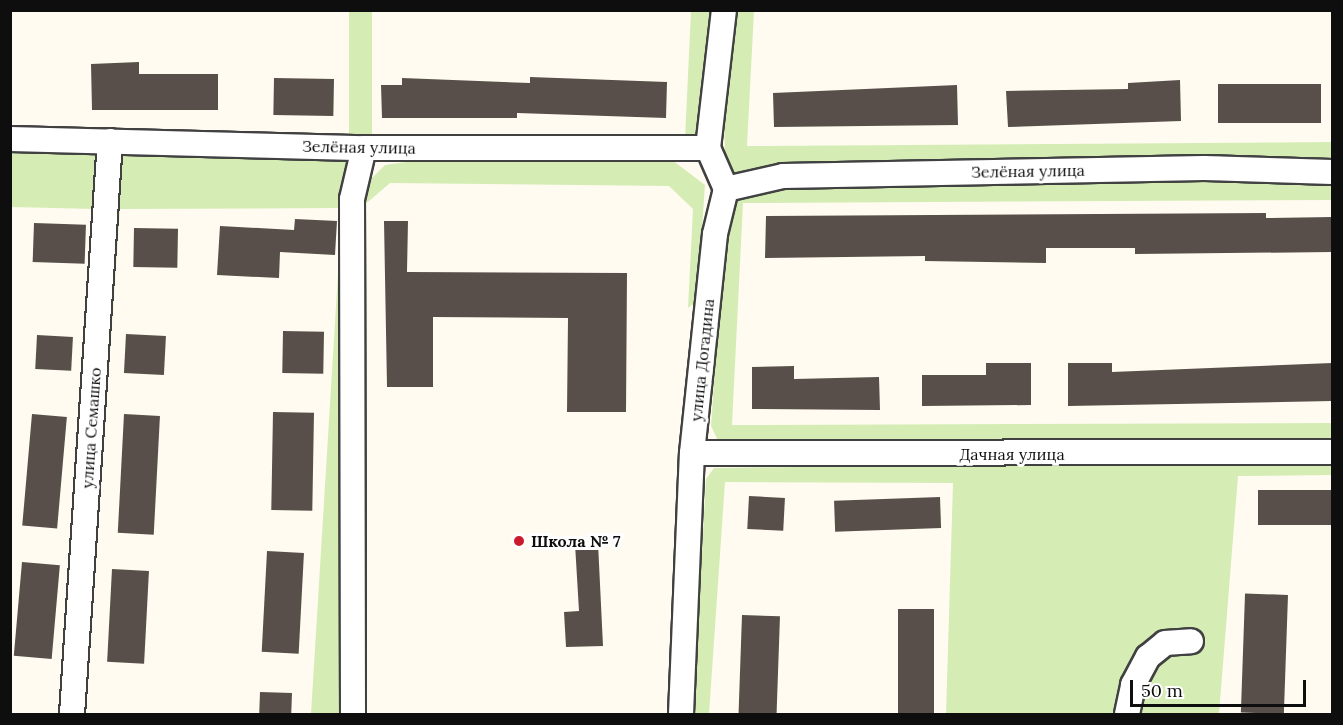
<!DOCTYPE html>
<meta charset="utf-8">
<style>
body{margin:0}
#map{position:relative;width:1343px;height:725px;overflow:hidden;background:#fffbf0;font-family:Lora,serif}
div>[style]{position:absolute}
[style*='--x']{left:calc(var(--x)*1px);top:calc(var(--y)*1px);width:calc(var(--w)*1px);rotate:calc(var(--a)*1deg)}
.green>*{inset:0;background:#d5edb5;transform-origin:0 0}
.building>*{inset:0;background:#584f4a;transform-origin:0 0}
.roads{filter:drop-shadow(2px 0 #414141) drop-shadow(-2px 0 #414141) drop-shadow(0 2px #414141) drop-shadow(0 -2px #414141)}
.minor>*{height:24px;margin:-12px;padding:0 12px;transform-origin:12px;border-radius:12px;background:#fff}
.dots>*{width:16px;height:16px;translate:-50% -50%;box-sizing:border-box;border:3px solid #fff;border-radius:50%}
span{translate:-50% -50%;white-space:nowrap;text-align:center;line-height:1.15;-webkit-text-stroke:6px #fff;paint-order:stroke}
.street-label{font-size:16px;color:#0e0e0e}
.poi-label{font-size:16px;color:#0e0e0e;font-weight:700}
.left{translate:0 -50%;text-align:left}
.frame{position:absolute;inset:0;border:12px solid #0e0e0e;pointer-events:none}
.scale{position:absolute;left:1130px;top:680px;width:176px;height:27px;box-sizing:border-box;border:3px solid #0e0e0e;border-top:0;padding-left:8px;font-size:18px;line-height:21px;white-space:nowrap;color:#0e0e0e;-webkit-text-stroke:4px #fff;paint-order:stroke}
</style>
<div id="map">
<div class="green">
<i style="clip-path:polygon(734px 10px,754px 11px,747px 146px,1332px 142px,1332px 166px,734px 173px,725px 162px,724px 104px)"></i>
<i style="left:349px;top:11px;width:23px;height:123px"></i>
<i style="clip-path:polygon(691px 11px,711px 11px,698px 136px,685px 139px)"></i>
<i style="clip-path:polygon(126px 146px,349px 159px,345px 714px,311px 714px,342px 208px,120px 209px,85px 714px,78px 714px,113px 166px)"></i>
<i style="clip-path:polygon(11px 149px,101px 149px,65px 714px,58px 714px,95px 209px,11px 207px)"></i>
<i style="clip-path:polygon(668px 157px,705px 185px,697px 301px,688px 308px,693px 209px,669px 186px,390px 183px,362px 207px,363px 187px,385px 165px,427px 159px)"></i>
<i style="clip-path:polygon(1197px 178px,1332px 183px,1332px 200px,743px 203px,732px 425px,1332px 423px,1332px 441px,719px 443px,711px 426px,724px 238px,739px 196px,783px 186px)"></i>
<i style="clip-path:polygon(1332px 460px,1332px 475px,1238px 476px,1219px 714px,1137px 714px,1155px 668px,1171px 653px,1193px 654px,1195px 630px,1175px 629px,1161px 634px,1116px 714px,946px 714px,953px 483px,725px 482px,709px 714px,693px 714px,706px 479px,714px 468px)"></i>
</div>
<div class="building">
<i style="clip-path:polygon(139px 62px,139px 74px,218px 74px,218px 110px,92px 110px,91px 64px)"></i>
<i style="clip-path:polygon(530px 77px,667px 82px,666px 118px,517px 113px,517px 118px,382px 118px,381px 85px,402px 85px,402px 78px,530px 83px)"></i>
<i style="left:274px;top:78px;width:60px;height:37px;rotate:1deg"></i>
<i style="clip-path:polygon(1180px 80px,1181px 121px,1008px 127px,1006px 91px,1128px 89px,1128px 83px)"></i>
<i style="left:1218px;top:84px;width:103px;height:39px"></i>
<i style="clip-path:polygon(957px 85px,958px 125px,774px 127px,773px 93px)"></i>
<i style="clip-path:polygon(1266px 213px,1266px 218px,1332px 217px,1332px 252px,1135px 254px,1135px 248px,1046px 248px,1046px 263px,925px 261px,925px 256px,765px 258px,766px 216px)"></i>
<i style="clip-path:polygon(295px 219px,337px 221px,335px 255px,280px 252px,279px 278px,217px 275px,220px 226px,294px 230px)"></i>
<i style="clip-path:polygon(384px 221px,408px 221px,407px 272px,627px 273px,626px 412px,567px 412px,568px 318px,433px 317px,433px 387px,387px 387px)"></i>
<i style="left:34px;top:223px;width:52px;height:39px;rotate:2deg"></i>
<i style="left:134px;top:228px;width:44px;height:39px;rotate:1deg"></i>
<i style="left:283px;top:331px;width:41px;height:42px;rotate:1deg"></i>
<i style="left:126px;top:334px;width:40px;height:39px;rotate:3deg"></i>
<i style="left:37px;top:335px;width:36px;height:34px;rotate:3deg"></i>
<i style="clip-path:polygon(986px 363px,1031px 363px,1031px 405px,922px 406px,922px 375px,986px 375px)"></i>
<i style="clip-path:polygon(1068px 363px,1112px 363px,1112px 372px,1332px 363px,1332px 401px,1068px 406px)"></i>
<i style="clip-path:polygon(794px 366px,794px 379px,879px 377px,880px 410px,752px 409px,752px 367px)"></i>
<i style="left:273px;top:412px;width:41px;height:98px;rotate:1deg"></i>
<i style="left:32px;top:414px;width:35px;height:112px;rotate:5deg"></i>
<i style="left:124px;top:414px;width:36px;height:119px;rotate:3deg"></i>
<i style="left:1332px;top:490px;width:35px;height:74px;rotate:90deg"></i>
<i style="left:749px;top:496px;width:36px;height:33px;rotate:3deg"></i>
<i style="left:940px;top:497px;width:31px;height:106px;rotate:88deg"></i>
<i style="clip-path:polygon(598px 543px,603px 646px,566px 647px,564px 612px,579px 611px,575px 544px)"></i>
<i style="left:267px;top:551px;width:37px;height:101px;rotate:3deg"></i>
<i style="left:22px;top:562px;width:38px;height:94px;rotate:5deg"></i>
<i style="left:112px;top:569px;width:37px;height:93px;rotate:3deg"></i>
<i style="left:1288px;top:595px;width:119px;height:43px;rotate:92deg"></i>
<i style="left:898px;top:609px;width:36px;height:105px"></i>
<i style="left:742px;top:615px;width:38px;height:99px;rotate:2deg"></i>
<i style="left:260px;top:692px;width:32px;height:22px;rotate:2deg"></i>
</div>
<div class="roads">
<div class="minor">
<i style="--x:10;--y:139;--w:354;--a:1.5"></i>
<i style="--x:364;--y:148;--w:344;--a:0"></i>
<i style="--x:726;--y:189;--w:58;--a:-12.8"></i>
<i style="--x:783;--y:176;--w:421;--a:-1.1"></i>
<i style="--x:1204;--y:168;--w:128;--a:1.8"></i>
<i style="--x:692;--y:453;--w:640;--a:-0.09"></i>
<i style="--x:72;--y:714;--w:574;--a:-86.21"></i>
<i style="--x:353;--y:714;--w:515;--a:-90.11"></i>
<i style="--x:352;--y:199;--w:52;--a:-76.8"></i>
<i style="--x:681;--y:714;--w:261;--a:-87.6"></i>
<i style="--x:692;--y:453;--w:220;--a:-84"></i>
<i style="--x:715;--y:234;--w:46;--a:-76.3"></i>
<i style="--x:726;--y:189;--w:45;--a:-113.7"></i>
<i style="--x:708;--y:148;--w:139;--a:-83.4"></i>
<i style="--x:1127;--y:714;--w:30;--a:-78"></i>
<i style="--x:1133;--y:685;--w:32;--a:-62"></i>
<i style="--x:1148;--y:657;--w:22;--a:-39"></i>
<i style="--x:1165;--y:643;--w:26;--a:-4"></i>
</div>
</div>
<div class="dots">
<i style="left:519px;top:541px;background:#cb1a2b"></i>
</div>
<div class="street-label">
<span style="left:359px;top:147px;rotate:1deg">Зелёная улица</span>
<span style="left:1028px;top:171px;rotate:-1deg">Зелёная улица</span>
<span style="left:702px;top:360px;rotate:-84deg">улица Догадина</span>
<span style="left:91px;top:428px;rotate:-86deg">улица Семашко</span>
<span style="left:1012px;top:454px">Дачная улица</span>
</div>
<div class="poi-label">
<span class="left" style="left:531px;top:541px">Школа № 7</span>
</div>
<div class="frame"></div>
<div class="scale">50 m</div>
</div>
